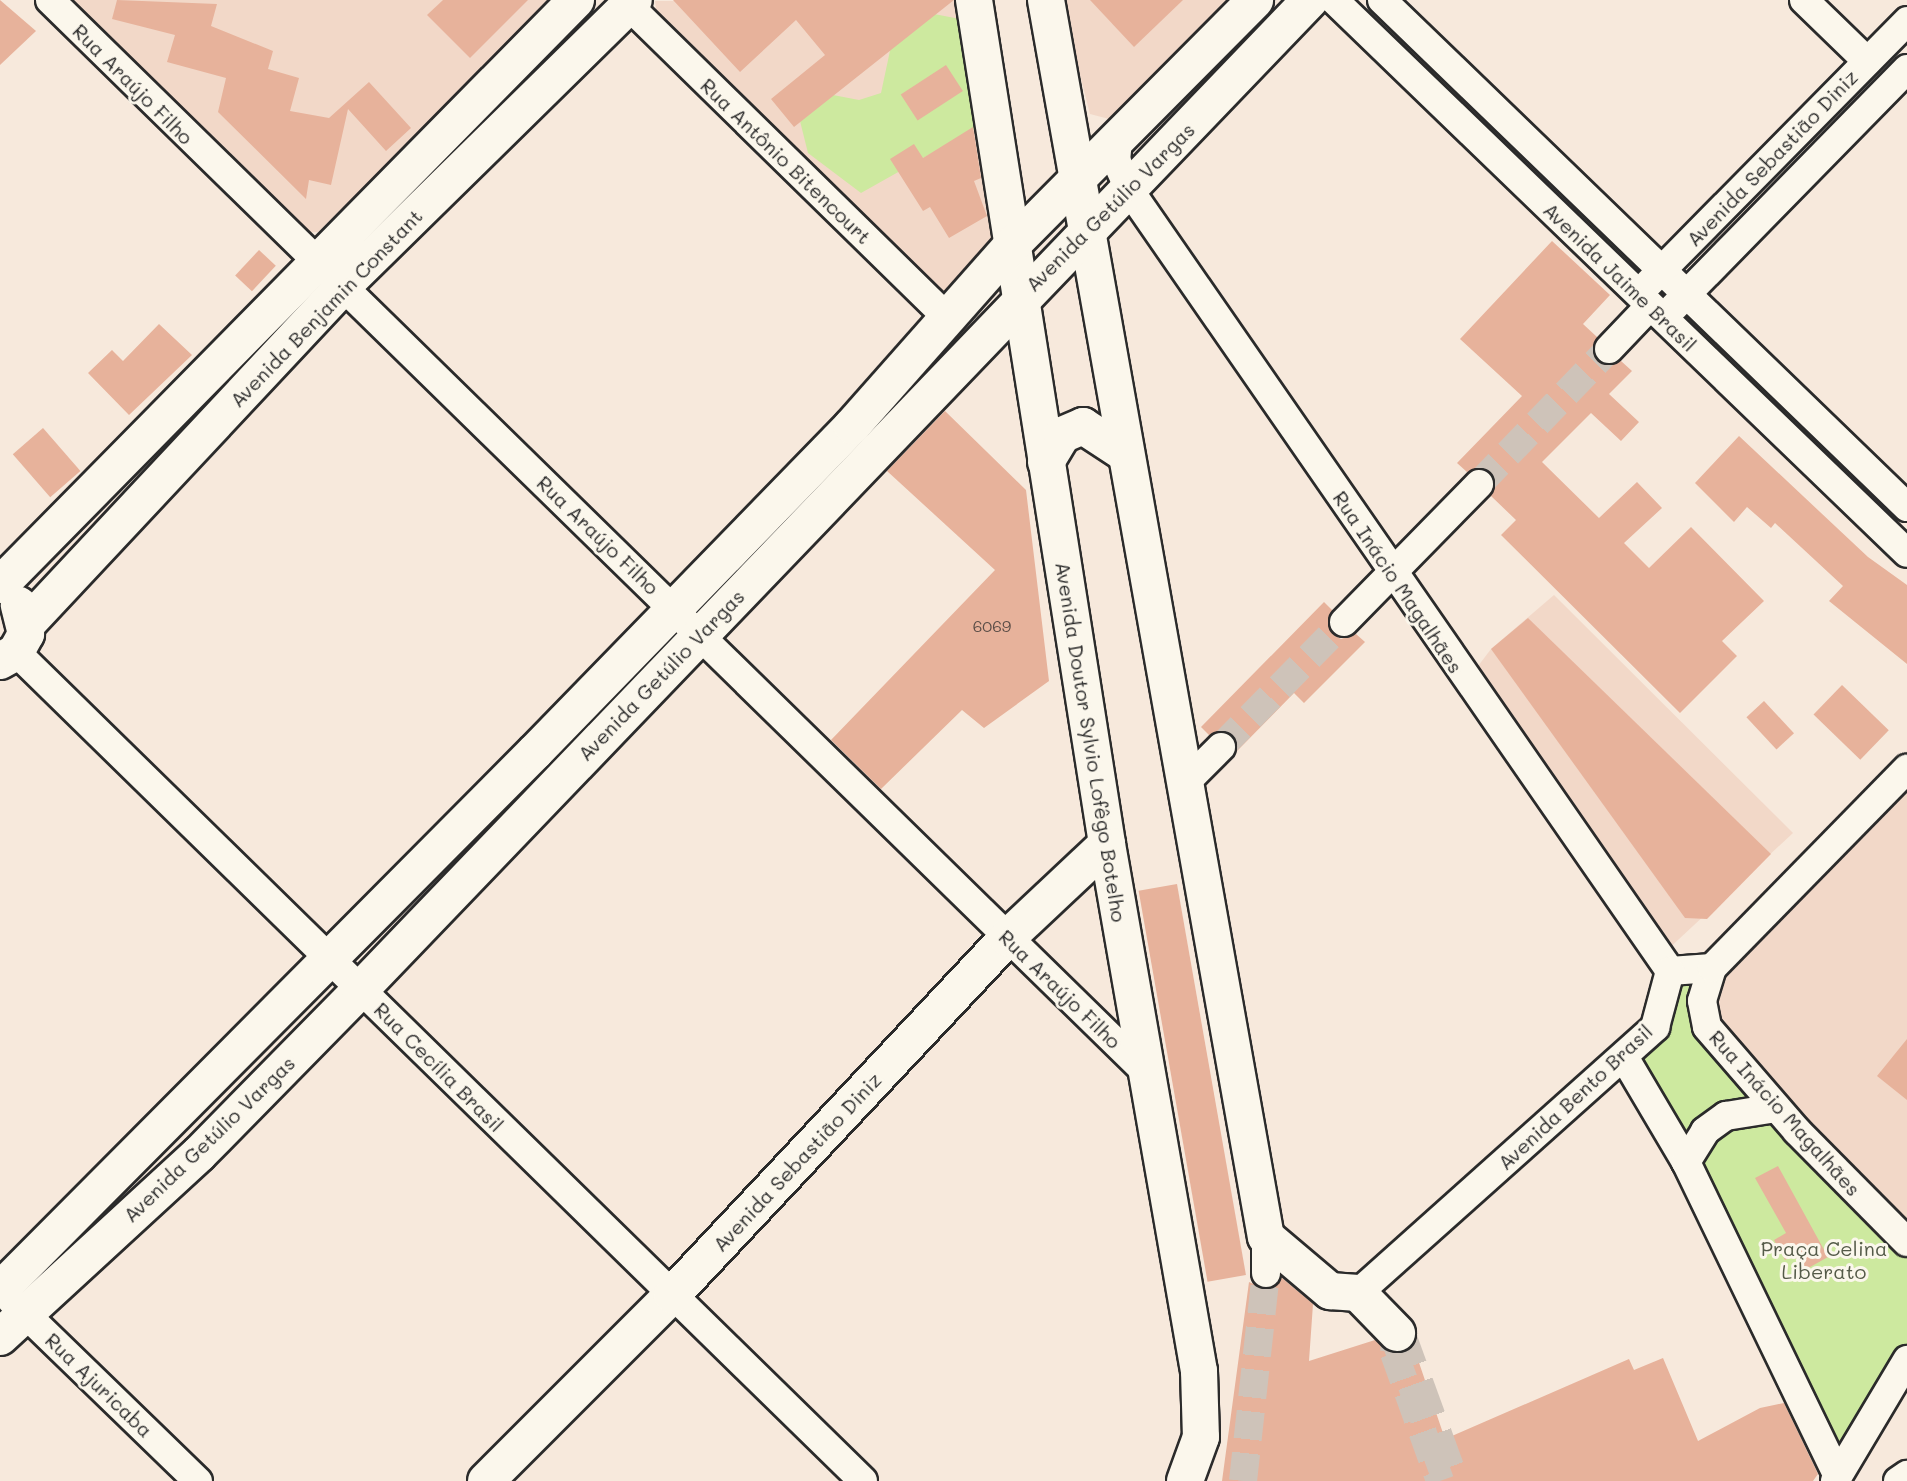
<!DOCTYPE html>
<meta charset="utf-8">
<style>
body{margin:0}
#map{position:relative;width:1907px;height:1481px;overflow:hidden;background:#f7e9dc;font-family:Mali,sans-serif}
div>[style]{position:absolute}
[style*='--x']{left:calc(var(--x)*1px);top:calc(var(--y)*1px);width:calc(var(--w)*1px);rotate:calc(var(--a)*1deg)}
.built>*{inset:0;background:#f2d8c8}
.green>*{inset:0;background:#cde99f}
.building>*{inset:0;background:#e7b29b;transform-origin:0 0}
.minor-tunnel>*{height:28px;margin-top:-14px;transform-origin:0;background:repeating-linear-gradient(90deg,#cec3b9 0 28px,transparent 0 42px)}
.major-tunnel>*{height:36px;margin-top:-18px;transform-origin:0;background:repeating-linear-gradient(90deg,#cec3b9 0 36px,transparent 0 54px)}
.roads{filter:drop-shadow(2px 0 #2b2b2b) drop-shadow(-2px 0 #2b2b2b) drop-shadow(0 2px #2b2b2b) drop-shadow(0 -2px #2b2b2b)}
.minor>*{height:28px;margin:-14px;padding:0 14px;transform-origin:14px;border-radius:14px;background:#fbf7ec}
.major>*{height:36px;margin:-18px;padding:0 18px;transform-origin:18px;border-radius:18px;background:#fbf7ec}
span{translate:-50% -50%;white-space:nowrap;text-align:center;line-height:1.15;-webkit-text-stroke:6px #fbf7ec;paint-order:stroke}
.number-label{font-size:16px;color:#5a4d47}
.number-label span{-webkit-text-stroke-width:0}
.street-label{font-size:20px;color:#2b2b2b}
.park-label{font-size:20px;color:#545a48}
</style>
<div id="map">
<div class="built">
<i style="clip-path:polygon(72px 0,554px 0,318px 232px,302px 233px,285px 230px)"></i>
<i style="clip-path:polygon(954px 0,994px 237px,980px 270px,959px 290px,943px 292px,929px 288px,657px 16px,655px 1px)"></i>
<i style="clip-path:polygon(1061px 0,1233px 0,1113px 120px,1090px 114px)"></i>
<i style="clip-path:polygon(1554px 595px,1793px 833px,1664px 953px,1469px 678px,1491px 649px)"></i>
<i style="clip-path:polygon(1907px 756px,1907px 1229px,1735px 1050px,1700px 995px,1720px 937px)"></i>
</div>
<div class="green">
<i style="clip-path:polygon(934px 14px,960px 19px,980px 126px,861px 193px,808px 153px,799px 117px,833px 95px,859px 100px,881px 93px,891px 46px)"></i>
<i style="clip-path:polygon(1664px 953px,1700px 995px,1705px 1015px,1907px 1230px,1907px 1348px,1835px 1448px,1613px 1046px,1646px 1015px)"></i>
</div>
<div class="building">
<i style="clip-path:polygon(0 0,36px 31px,0 65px)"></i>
<i style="clip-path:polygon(117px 0,217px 4px,211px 26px,273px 51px,268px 69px,299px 78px,290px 111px,329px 118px,369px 82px,411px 128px,386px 151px,348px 109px,331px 185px,309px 180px,306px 199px,218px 112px,226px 78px,167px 62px,175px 35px,112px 19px)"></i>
<i style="clip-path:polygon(443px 0,528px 0,470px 58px,427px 15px)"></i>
<i style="clip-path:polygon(673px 0,954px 0,794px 127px,771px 99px,825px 55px,796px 20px,740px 72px)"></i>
<i style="clip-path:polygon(1090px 0,1183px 0,1134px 47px)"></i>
<i style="left:946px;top:65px;width:31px;height:54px;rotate:57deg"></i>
<i style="clip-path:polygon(973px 127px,981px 178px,974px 181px,987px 216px,949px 238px,930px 207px,923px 211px,890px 159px,914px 144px,923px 158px)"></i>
<i style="clip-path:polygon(1552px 241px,1610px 295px,1583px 324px,1597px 337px,1597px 361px,1606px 366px,1621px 361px,1632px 371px,1609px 394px,1639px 422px,1621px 441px,1591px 413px,1542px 462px,1599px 518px,1637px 482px,1662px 508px,1624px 543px,1649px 568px,1691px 527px,1764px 601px,1722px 641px,1737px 656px,1680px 713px,1501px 535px,1516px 520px,1491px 496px,1491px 472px,1482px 467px,1467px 472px,1457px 463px,1522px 396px,1460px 339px)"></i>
<i style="left:259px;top:250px;width:23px;height:35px;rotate:43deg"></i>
<i style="clip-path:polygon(159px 324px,192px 355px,129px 415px,88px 373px,112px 350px,123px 361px)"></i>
<i style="clip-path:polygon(945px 411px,1026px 490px,1049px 681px,984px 728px,962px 710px,881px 789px,831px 740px,995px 570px,887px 471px)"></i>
<i style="left:43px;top:428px;width:57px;height:40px;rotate:49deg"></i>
<i style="clip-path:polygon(1739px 436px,1868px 557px,1907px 585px,1907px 664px,1829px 601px,1843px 586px,1775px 523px,1771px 528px,1747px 507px,1734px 522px,1695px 483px)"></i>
<i style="clip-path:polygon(1324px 602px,1332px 610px,1332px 634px,1341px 639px,1356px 634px,1365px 642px,1304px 703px,1294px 693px,1237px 751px,1226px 731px,1209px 735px,1201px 727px)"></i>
<i style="clip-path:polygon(1528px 618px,1771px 854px,1707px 919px,1685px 918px,1491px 649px)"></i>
<i style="left:1842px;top:685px;width:65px;height:41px;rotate:44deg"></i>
<i style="left:1764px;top:701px;width:44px;height:24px;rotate:47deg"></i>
<i style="left:1177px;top:884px;width:397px;height:39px;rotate:80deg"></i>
<i style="clip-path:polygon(1907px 1039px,1907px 1100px,1877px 1076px)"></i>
<i style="clip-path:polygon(1778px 1166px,1828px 1257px,1803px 1271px,1794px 1254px,1785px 1260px,1774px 1240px,1786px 1233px,1755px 1178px)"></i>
<i style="clip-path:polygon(1282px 1278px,1313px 1304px,1309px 1361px,1375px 1340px,1392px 1353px,1413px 1345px,1445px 1439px,1629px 1359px,1634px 1370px,1663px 1358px,1698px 1441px,1760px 1408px,1784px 1403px,1818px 1474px,1813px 1481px,1222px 1481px,1249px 1282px,1267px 1290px)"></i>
</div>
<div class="minor-tunnel">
<i style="--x:1479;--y:484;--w:187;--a:-46.1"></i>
<i style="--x:1221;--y:747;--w:175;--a:-45.5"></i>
<i style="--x:1397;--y:1333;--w:20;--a:99"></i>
<i style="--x:1394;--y:1353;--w:136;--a:70.2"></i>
<i style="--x:1243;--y:1481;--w:209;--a:-83.7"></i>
</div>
<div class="major-tunnel">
<i style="--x:1397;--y:1333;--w:158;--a:70"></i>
</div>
<div class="roads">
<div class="minor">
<i style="--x:50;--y:0;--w:1532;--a:44.37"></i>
<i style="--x:1334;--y:0;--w:796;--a:43.98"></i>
<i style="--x:1382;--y:0;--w:730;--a:44"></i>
<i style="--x:1804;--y:0;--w:88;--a:44.1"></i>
<i style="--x:629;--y:6;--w:442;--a:44.4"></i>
<i style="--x:1118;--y:139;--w:21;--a:95"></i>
<i style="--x:1116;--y:160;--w:34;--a:66"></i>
<i style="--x:1130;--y:191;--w:949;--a:55.3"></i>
<i style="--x:1649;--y:283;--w:368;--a:-45.4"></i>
<i style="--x:1674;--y:307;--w:333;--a:-45.6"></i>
<i style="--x:1609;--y:349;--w:59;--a:-46.4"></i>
<i style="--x:1344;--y:622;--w:193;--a:-45.6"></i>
<i style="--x:16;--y:652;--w:1185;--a:44.38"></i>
<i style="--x:1185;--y:783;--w:51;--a:-45"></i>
<i style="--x:1712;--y:968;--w:34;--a:107"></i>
<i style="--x:1702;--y:1001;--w:26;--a:79"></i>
<i style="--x:1707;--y:1027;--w:138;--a:49.1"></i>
<i style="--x:1797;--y:1131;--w:156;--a:45.3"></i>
<i style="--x:1670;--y:971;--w:42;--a:-4.1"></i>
<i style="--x:1712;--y:968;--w:279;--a:-45.6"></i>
<i style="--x:1624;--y:1057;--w:122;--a:59.4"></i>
<i style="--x:1686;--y:1162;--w:349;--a:64.2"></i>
<i style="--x:1686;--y:1162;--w:36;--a:-58"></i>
<i style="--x:1705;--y:1131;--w:26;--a:-36"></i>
<i style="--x:1726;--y:1116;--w:51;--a:-9.1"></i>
<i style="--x:1266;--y:1237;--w:36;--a:90"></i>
<i style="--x:1358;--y:1293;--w:399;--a:-41.8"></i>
<i style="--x:1655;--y:1027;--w:58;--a:-75"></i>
<i style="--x:12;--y:1301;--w:259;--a:44.1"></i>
<i style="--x:1835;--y:1481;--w:141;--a:-59.2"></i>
<i style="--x:1898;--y:1481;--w:11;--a:-34"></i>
</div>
<div class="major">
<i style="--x:974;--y:0;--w:854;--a:81.04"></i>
<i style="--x:1107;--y:844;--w:535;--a:80.1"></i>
<i style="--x:1199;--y:1371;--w:66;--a:88.3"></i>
<i style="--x:1201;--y:1437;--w:47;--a:110"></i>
<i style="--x:1046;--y:0;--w:1256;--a:79.92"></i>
<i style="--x:1266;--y:1237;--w:84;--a:40.2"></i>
<i style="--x:1330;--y:1291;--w:28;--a:4"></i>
<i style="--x:1358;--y:1293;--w:56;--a:45.7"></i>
<i style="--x:1046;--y:462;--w:31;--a:-59"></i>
<i style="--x:1062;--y:435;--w:23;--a:-23"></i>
<i style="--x:1083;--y:426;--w:51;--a:33.1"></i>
<i style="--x:0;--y:585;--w:821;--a:-45.44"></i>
<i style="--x:27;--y:624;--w:461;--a:-46.9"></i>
<i style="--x:342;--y:287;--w:409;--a:-44.5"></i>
<i style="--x:0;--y:661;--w:18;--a:-29"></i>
<i style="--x:16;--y:652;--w:21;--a:-61"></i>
<i style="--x:26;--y:634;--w:30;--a:-104"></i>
<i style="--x:0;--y:1290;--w:759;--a:-45.16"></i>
<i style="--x:535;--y:752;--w:455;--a:-45.8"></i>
<i style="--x:852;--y:426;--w:242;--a:-48.5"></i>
<i style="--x:1012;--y:245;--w:345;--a:-45.2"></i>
<i style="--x:0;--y:1337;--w:270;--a:-42.6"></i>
<i style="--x:199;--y:1154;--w:230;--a:-45.5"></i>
<i style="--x:360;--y:990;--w:1372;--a:-46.18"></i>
<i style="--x:486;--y:1481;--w:263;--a:-45"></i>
<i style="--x:672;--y:1295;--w:490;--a:-46.8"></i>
<i style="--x:1007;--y:938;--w:137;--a:-43.2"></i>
</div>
</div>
<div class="number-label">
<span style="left:992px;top:626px">6069</span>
</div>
<div class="street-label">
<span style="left:133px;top:84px;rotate:45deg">Rua Araújo Filho</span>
<span style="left:1772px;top:158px;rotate:-46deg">Avenida Sebastião Diniz</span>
<span style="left:786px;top:161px;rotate:44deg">Rua Antônio Bitencourt</span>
<span style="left:1110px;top:207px;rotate:-45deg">Avenida Getúlio Vargas</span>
<span style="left:1620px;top:277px;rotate:44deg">Avenida Jaime Brasil</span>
<span style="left:326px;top:308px;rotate:-46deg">Avenida Benjamin Constant</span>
<span style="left:598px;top:535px;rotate:44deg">Rua Araújo Filho</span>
<span style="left:1398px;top:582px;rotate:56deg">Rua Inácio Magalhães</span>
<span style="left:661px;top:675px;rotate:-46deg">Avenida Getúlio Vargas</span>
<span style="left:1091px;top:742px;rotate:81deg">Avenida Doutor Sylvio Lofêgo Botelho</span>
<span style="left:1060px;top:989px;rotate:44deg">Rua Araújo Filho</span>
<span style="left:439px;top:1067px;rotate:45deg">Rua Cecília Brasil</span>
<span style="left:1575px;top:1097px;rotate:-43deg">Avenida Bento Brasil</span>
<span style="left:1785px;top:1113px;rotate:48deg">Rua Inácio Magalhães</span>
<span style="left:209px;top:1139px;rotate:-44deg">Avenida Getúlio Vargas</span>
<span style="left:797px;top:1162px;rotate:-47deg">Avenida Sebastião Diniz</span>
<span style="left:99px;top:1385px;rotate:44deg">Rua Ajuricaba</span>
</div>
<div class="park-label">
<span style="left:1824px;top:1260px">Praça Celina<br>Liberato</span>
</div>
</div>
